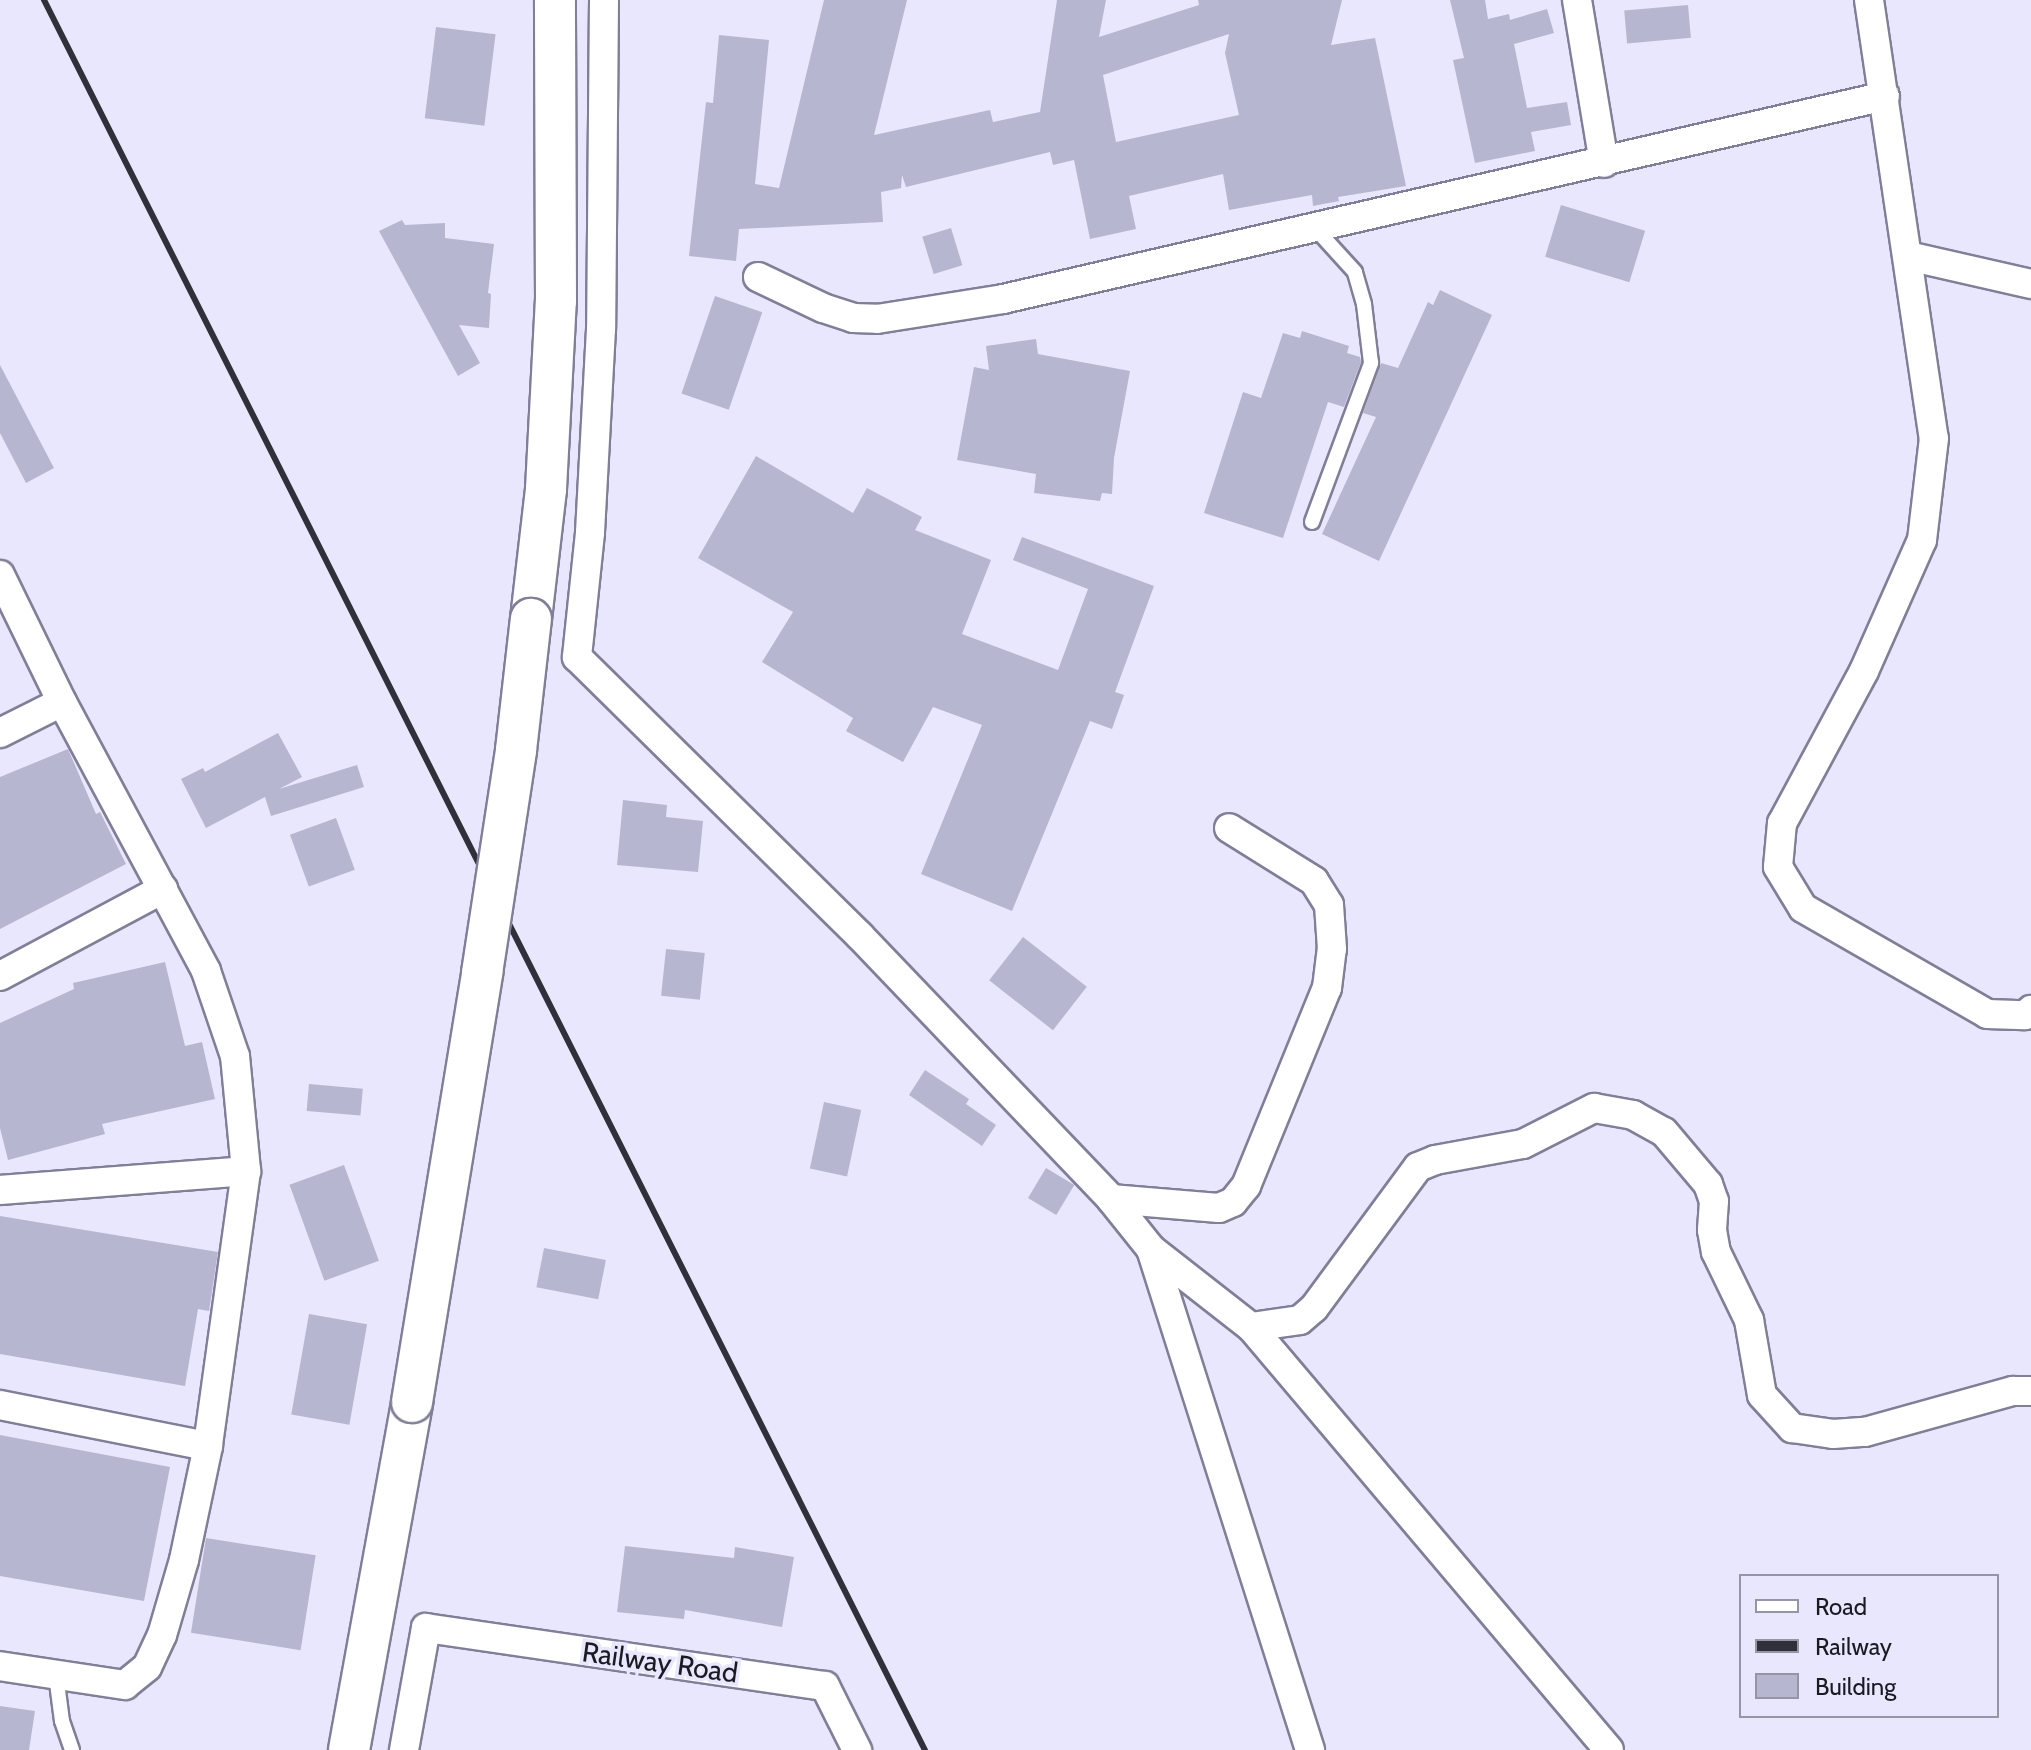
<!DOCTYPE html>
<style>
body{margin:0}
#map{position:relative;width:2031px;height:1750px;overflow:hidden;background:#e8e7fd;font-family:Cabin,sans-serif}
div>[style]{position:absolute}
[style*='--x']{left:calc(var(--x)*1px);top:calc(var(--y)*1px);width:calc(var(--w)*1px);rotate:calc(var(--a)*1deg)}
.building>*{inset:0;background:#b7b6d0;transform-origin:0 0}
.roads{filter:drop-shadow(2px 0 #807f97) drop-shadow(-2px 0 #807f97) drop-shadow(0 2px #807f97) drop-shadow(0 -2px #807f97)}
.service>*{height:14px;margin:-7px;padding:0 7px;transform-origin:7px;border-radius:7px;background:#fff}
.minor>*{height:28px;margin:-14px;padding:0 14px;transform-origin:14px;border-radius:14px;background:#fff}
.secondary>*{height:40px;margin:-20px;padding:0 20px;transform-origin:20px;border-radius:20px;background:#fff}
.rail>*{height:6px;margin:-3px;padding:0 3px;transform-origin:3px;border-radius:3px;background:#30303b}
.bridges{filter:drop-shadow(2px 0 #807f97) drop-shadow(-2px 0 #807f97) drop-shadow(0 2px #807f97) drop-shadow(0 -2px #807f97)}
.secondary-bridge>*{height:40px;margin:-20px;padding:0 20px;transform-origin:20px;border-radius:20px;background:#fff}
span{translate:-50% -50%;white-space:nowrap;text-align:center;line-height:1.15;-webkit-text-stroke:7px #e8e7fd;paint-order:stroke}
.street-label{font-size:28px;color:#1a1a23}
.legend{position:absolute;left:1739px;top:1574px;width:260px;height:144px;box-sizing:border-box;background:#e8e7fd;border:2px solid #9695a6;margin:0;padding:10px 14px;list-style:none;font-size:24px;color:#1a1a23}
.legend li{display:flex;align-items:center;gap:16px;height:40px}
.legend b{width:40px;border:2px solid #9695a6}
</style>
<div id="map">
<div class="building">
<i style="clip-path:polygon(evenodd,824px 0,907px 0,874px 135px,990px 110px,993px 122px,1040px 112px,1057px 0,1106px 0,1099px 37px,1199px 5px,1198px 0,1342px 0,1331px 45px,1375px 38px,1406px 186px,1338px 197px,1339px 201px,1313px 206px,1312px 195px,1229px 210px,1223px 174px,1129px 196px,1136px 229px,1090px 239px,1074px 160px,1053px 165px,1050px 152px,906px 187px,902px 175px,901px 188px,881px 192px,883px 222px,739px 229px,736px 261px,689px 256px,706px 102px,713px 103px,719px 35px,769px 40px,755px 184px,779px 188px,824px 0,1229px 34px,1225px 53px,1239px 115px,1116px 142px,1103px 75px,1229px 34px)"></i>
<i style="clip-path:polygon(1450px 0,1485px 0,1488px 19px,1509px 14px,1510px 20px,1547px 9px,1554px 33px,1514px 44px,1527px 108px,1567px 102px,1571px 125px,1531px 132px,1535px 151px,1475px 163px,1453px 60px,1464px 58px)"></i>
<i style="left:1688px;top:5px;width:33px;height:64px;rotate:85deg"></i>
<i style="left:436px;top:27px;width:60px;height:92px;rotate:7deg"></i>
<i style="left:1561px;top:205px;width:88px;height:54px;rotate:17deg"></i>
<i style="clip-path:polygon(402px 220px,405px 225px,445px 223px,445px 238px,494px 244px,488px 293px,491px 294px,489px 328px,459px 325px,480px 363px,458px 376px,379px 231px)"></i>
<i style="left:951px;top:228px;width:39px;height:30px;rotate:73deg"></i>
<i style="clip-path:polygon(1440px 290px,1492px 315px,1379px 561px,1322px 534px,1376px 417px,1363px 413px,1381px 363px,1398px 368px,1428px 302px,1433px 305px)"></i>
<i style="left:715px;top:296px;width:50px;height:103px;rotate:19deg"></i>
<i style="clip-path:polygon(1302px 331px,1349px 346px,1347px 353px,1360px 357px,1361px 362px,1344px 407px,1328px 402px,1283px 538px,1204px 513px,1243px 392px,1261px 398px,1283px 333px,1300px 338px)"></i>
<i style="clip-path:polygon(1036px 339px,1038px 354px,1130px 371px,1114px 458px,1112px 494px,1102px 493px,1100px 501px,1034px 493px,1036px 474px,957px 460px,974px 367px,989px 370px,986px 346px)"></i>
<i style="clip-path:polygon(0 365px,54px 468px,26px 483px,0 433px)"></i>
<i style="clip-path:polygon(756px 456px,853px 513px,867px 488px,922px 517px,915px 530px,991px 560px,962px 634px,1058px 670px,1088px 589px,1013px 560px,1022px 537px,1154px 586px,1115px 692px,1124px 695px,1112px 729px,1090px 721px,1012px 911px,921px 874px,982px 725px,933px 707px,903px 762px,846px 731px,853px 718px,762px 662px,793px 612px,698px 558px)"></i>
<i style="clip-path:polygon(278px 733px,302px 777px,279px 789px,357px 765px,364px 787px,271px 816px,265px 797px,206px 828px,181px 779px,203px 768px,205px 772px)"></i>
<i style="clip-path:polygon(68px 749px,96px 814px,100px 812px,126px 864px,0 929px,0 777px)"></i>
<i style="clip-path:polygon(623px 800px,667px 805px,666px 817px,703px 821px,698px 872px,617px 865px)"></i>
<i style="left:336px;top:818px;width:55px;height:49px;rotate:70deg"></i>
<i style="left:1023px;top:937px;width:81px;height:55px;rotate:38deg"></i>
<i style="left:666px;top:949px;width:39px;height:47px;rotate:6deg"></i>
<i style="clip-path:polygon(165px 962px,185px 1046px,202px 1042px,215px 1099px,102px 1124px,105px 1134px,8px 1160px,0 1128px,0 1023px,74px 989px,73px 983px)"></i>
<i style="clip-path:polygon(925px 1070px,969px 1099px,966px 1104px,996px 1125px,982px 1146px,909px 1095px)"></i>
<i style="left:309px;top:1084px;width:54px;height:27px;rotate:5deg"></i>
<i style="left:824px;top:1102px;width:38px;height:68px;rotate:12deg"></i>
<i style="left:344px;top:1165px;width:102px;height:58px;rotate:70deg"></i>
<i style="left:1046px;top:1168px;width:33px;height:35px;rotate:31deg"></i>
<i style="clip-path:polygon(0 1216px,218px 1252px,209px 1311px,198px 1309px,185px 1386px,0 1354px)"></i>
<i style="left:544px;top:1248px;width:63px;height:40px;rotate:11deg"></i>
<i style="left:309px;top:1314px;width:59px;height:102px;rotate:10deg"></i>
<i style="clip-path:polygon(0 1435px,170px 1467px,144px 1601px,0 1576px)"></i>
<i style="left:206px;top:1538px;width:111px;height:96px;rotate:9deg"></i>
<i style="clip-path:polygon(625px 1546px,734px 1558px,735px 1547px,794px 1557px,782px 1627px,685px 1610px,684px 1619px,617px 1612px)"></i>
<i style="clip-path:polygon(0 1706px,35px 1711px,29px 1750px,0 1750px)"></i>
</div>
<div class="roads">
<div class="service">
<i style="--x:1312;--y:522;--w:170;--a:-69.6"></i>
<i style="--x:1371;--y:363;--w:59;--a:-96.8"></i>
<i style="--x:1364;--y:304;--w:33;--a:-106"></i>
<i style="--x:1355;--y:272;--w:59;--a:-132.3"></i>
<i style="--x:56;--y:1675;--w:46;--a:82.6"></i>
<i style="--x:62;--y:1721;--w:31;--a:71"></i>
</div>
<div class="minor">
<i style="--x:604;--y:0;--w:329;--a:90.5"></i>
<i style="--x:601;--y:329;--w:204;--a:93.1"></i>
<i style="--x:590;--y:533;--w:125;--a:96"></i>
<i style="--x:577;--y:657;--w:397;--a:44.6"></i>
<i style="--x:860;--y:936;--w:364;--a:46.3"></i>
<i style="--x:1111;--y:1199;--w:64;--a:51.3"></i>
<i style="--x:1151;--y:1249;--w:526;--a:72.39"></i>
<i style="--x:1577;--y:0;--w:165;--a:80.6"></i>
<i style="--x:1869;--y:0;--w:443;--a:81.6"></i>
<i style="--x:1934;--y:438;--w:103;--a:96.7"></i>
<i style="--x:1922;--y:540;--w:143;--a:113.9"></i>
<i style="--x:1864;--y:671;--w:173;--a:118.3"></i>
<i style="--x:1782;--y:823;--w:44;--a:95.2"></i>
<i style="--x:1778;--y:867;--w:48;--a:58.6"></i>
<i style="--x:1803;--y:908;--w:212;--a:29.9"></i>
<i style="--x:1987;--y:1014;--w:38;--a:2"></i>
<i style="--x:2025;--y:1015;--w:8;--a:-40"></i>
<i style="--x:1908;--y:256;--w:126;--a:12.8"></i>
<i style="--x:758;--y:277;--w:72;--a:25.5"></i>
<i style="--x:823;--y:308;--w:32;--a:18"></i>
<i style="--x:853;--y:318;--w:24;--a:2"></i>
<i style="--x:877;--y:319;--w:128;--a:-9"></i>
<i style="--x:1003;--y:299;--w:905;--a:-12.96"></i>
<i style="--x:0;--y:575;--w:141;--a:64"></i>
<i style="--x:62;--y:702;--w:305;--a:61.8"></i>
<i style="--x:206;--y:971;--w:90;--a:71.2"></i>
<i style="--x:235;--y:1056;--w:116;--a:84.5"></i>
<i style="--x:246;--y:1171;--w:278;--a:97.9"></i>
<i style="--x:208;--y:1446;--w:116;--a:101.9"></i>
<i style="--x:184;--y:1560;--w:78;--a:106.3"></i>
<i style="--x:162;--y:1635;--w:35;--a:115"></i>
<i style="--x:147;--y:1667;--w:28;--a:141"></i>
<i style="--x:125;--y:1685;--w:126;--a:-171.4"></i>
<i style="--x:0;--y:733;--w:69;--a:-26.6"></i>
<i style="--x:0;--y:976;--w:185;--a:-28.1"></i>
<i style="--x:0;--y:1190;--w:247;--a:-4.4"></i>
<i style="--x:1111;--y:1199;--w:108;--a:4.8"></i>
<i style="--x:1219;--y:1208;--w:15;--a:-23"></i>
<i style="--x:1233;--y:1202;--w:21;--a:-51"></i>
<i style="--x:1246;--y:1186;--w:214;--a:-67.8"></i>
<i style="--x:1327;--y:988;--w:39;--a:-83"></i>
<i style="--x:1332;--y:949;--w:44;--a:-93.9"></i>
<i style="--x:1329;--y:905;--w:28;--a:-122"></i>
<i style="--x:1314;--y:881;--w:100;--a:-148.1"></i>
<i style="--x:1151;--y:1249;--w:127;--a:38"></i>
<i style="--x:1251;--y:1327;--w:554;--a:49.76"></i>
<i style="--x:1251;--y:1327;--w:49;--a:-8.1"></i>
<i style="--x:1300;--y:1320;--w:18;--a:-41"></i>
<i style="--x:1314;--y:1308;--w:175;--a:-53.6"></i>
<i style="--x:1418;--y:1167;--w:18;--a:-22"></i>
<i style="--x:1435;--y:1160;--w:89;--a:-10.3"></i>
<i style="--x:1523;--y:1144;--w:80;--a:-26.9"></i>
<i style="--x:1594;--y:1108;--w:40;--a:10"></i>
<i style="--x:1633;--y:1115;--w:35;--a:29"></i>
<i style="--x:1664;--y:1132;--w:68;--a:49.8"></i>
<i style="--x:1708;--y:1184;--w:18;--a:71"></i>
<i style="--x:1714;--y:1201;--w:29;--a:94"></i>
<i style="--x:1712;--y:1230;--w:22;--a:80"></i>
<i style="--x:1716;--y:1252;--w:76;--a:64.1"></i>
<i style="--x:1749;--y:1320;--w:76;--a:80.2"></i>
<i style="--x:1762;--y:1395;--w:45;--a:47.7"></i>
<i style="--x:1792;--y:1428;--w:41;--a:8.3"></i>
<i style="--x:1833;--y:1434;--w:32;--a:-4"></i>
<i style="--x:1865;--y:1432;--w:154;--a:-15.5"></i>
<i style="--x:2013;--y:1391;--w:18;--a:0"></i>
<i style="--x:0;--y:1405;--w:212;--a:11.2"></i>
<i style="--x:404;--y:1750;--w:124;--a:-79.8"></i>
<i style="--x:426;--y:1628;--w:403;--a:8.3"></i>
<i style="--x:825;--y:1686;--w:72;--a:63.4"></i>
</div>
<div class="secondary">
<i style="--x:531;--y:619;--w:131;--a:-83.4"></i>
<i style="--x:546;--y:489;--w:188;--a:-87"></i>
<i style="--x:556;--y:301;--w:301;--a:-90.2"></i>
<i style="--x:349;--y:1750;--w:354;--a:-79.7"></i>
</div>
</div>
<div class="rail">
<i style="--x:44;--y:0;--w:1959;--a:63.28"></i>
</div>
<div class="bridges">
<div class="secondary-bridge">
<i style="--x:412;--y:1402;--w:435;--a:-80.7"></i>
<i style="--x:482;--y:973;--w:226;--a:-81.3"></i>
<i style="--x:516;--y:750;--w:132;--a:-83.5"></i>
</div>
</div>
<div class="street-label">
<span style="left:660px;top:1662px;rotate:8deg">Railway Road</span>
</div>
<ul class="legend">
<li><b style="height:10px;background:#fff"></b>Road</li>
<li><b style="height:10px;background:#30303b"></b>Railway</li>
<li><b style="height:22px;background:#b7b6d0"></b>Building</li>
</ul>
</div>
